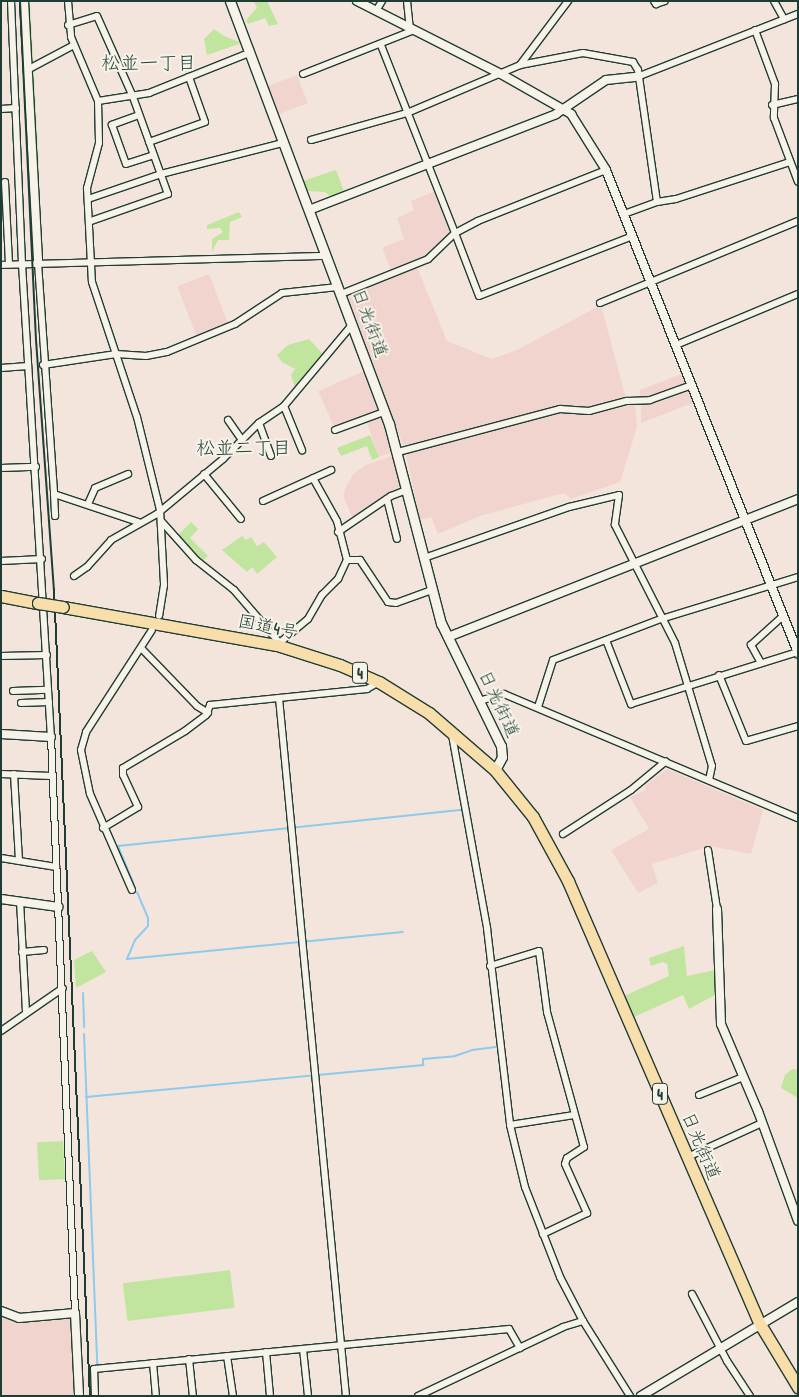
<!DOCTYPE html>
<meta charset="utf-8">
<style>
body{margin:0}
#map{position:relative;width:799px;height:1397px;overflow:hidden;background:#f4e5dc;font-family:"Patrick Hand","Klee One",sans-serif}
div>[style]{position:absolute}
[style*='--x']{left:calc(var(--x)*1px);top:calc(var(--y)*1px);width:calc(var(--w)*1px);rotate:calc(var(--a)*1deg)}
.built>*{inset:0;background:#f1d4cd;transform-origin:0 0}
.green>*{inset:0;background:#c1e59e;transform-origin:0 0}
.stream>*{height:2px;margin:-1px;padding:0 1px;transform-origin:1px;border-radius:1px;background:#8dcbed}
.roads{filter:drop-shadow(1px 0 #1f3d34) drop-shadow(-1px 0 #1f3d34) drop-shadow(0 1px #1f3d34) drop-shadow(0 -1px #1f3d34)}
.minor>*{height:6px;margin:-3px;padding:0 3px;transform-origin:3px;border-radius:3px;background:#f7f3e8}
.tertiary>*{height:8px;margin:-4px;padding:0 4px;transform-origin:4px;border-radius:4px;background:#f7f3e8}
.secondary>*{height:9px;margin:-4.5px;padding:0 4.5px;transform-origin:4.5px;border-radius:4.5px;background:#f7f3e8}
.trunk>*{height:11px;margin:-5.5px;padding:0 5.5px;transform-origin:5.5px;border-radius:5.5px;background:#f8deab}
.rail>*{height:2px;margin:-1px;padding:0 1px;transform-origin:1px;border-radius:1px;background:#1f3d34}
.bridges{filter:drop-shadow(1px 0 #1f3d34) drop-shadow(-1px 0 #1f3d34) drop-shadow(0 1px #1f3d34) drop-shadow(0 -1px #1f3d34)}
.trunk-bridge>*{height:11px;margin:-5.5px;padding:0 5.5px;transform-origin:5.5px;border-radius:5.5px;background:#f8deab}
span{translate:-50% -50%;white-space:nowrap;text-align:center;line-height:1.15;-webkit-text-stroke:4px #f7f3e8;paint-order:stroke}
.shield-label span{padding:1px 4px;background:#f7f3e8;border:1px solid;border-radius:4px;-webkit-text-stroke-width:0}
.shield-label{font-size:16px;color:#1f3d34;font-weight:700}
.street-label{font-size:18px;color:#1f3d34}
.neighbourhood-label{font-size:19px;color:#1f3d34}
.frame{position:absolute;inset:0;border:2px solid #1f3d34;pointer-events:none}
</style>
<div id="map">
<div class="built">
<i style="left:297px;top:75px;width:30px;height:33px;rotate:69deg"></i>
<i style="clip-path:polygon(436px 191px,452px 233px,430px 256px,394px 272px,391px 270px,382px 248px,404px 239px,397px 218px,414px 210px,411px 201px)"></i>
<i style="clip-path:polygon(417px 267px,447px 341px,492px 359px,517px 350px,601px 305px,626px 398px,589px 408px,561px 406px,445px 438px,403px 445px,348px 296px)"></i>
<i style="left:209px;top:274px;width:56px;height:34px;rotate:69deg"></i>
<i style="left:364px;top:371px;width:43px;height:50px;rotate:66deg"></i>
<i style="clip-path:polygon(684px 373px,686px 384px,649px 397px,640px 397px,640px 390px)"></i>
<i style="clip-path:polygon(687px 390px,695px 402px,641px 423px,641px 403px,655px 403px)"></i>
<i style="clip-path:polygon(635px 403px,637px 427px,620px 482px,571px 499px,564px 493px,480px 516px,438px 534px,431px 517px,420px 520px,406px 454px,562px 411px)"></i>
<i style="left:381px;top:416px;width:38px;height:15px;rotate:72deg"></i>
<i style="clip-path:polygon(394px 455px,402px 490px,354px 521px,343px 496px,346px 487px,353px 474px,366px 465px)"></i>
<i style="clip-path:polygon(667px 769px,763px 810px,751px 854px,710px 846px,652px 864px,658px 883px,638px 893px,611px 850px,649px 829px,630px 797px,646px 790px,645px 786px)"></i>
<i style="clip-path:polygon(68px 1317px,71px 1321px,74px 1396px,1px 1396px,1px 1319px)"></i>
</div>
<div class="green">
<i style="clip-path:polygon(24px 1px,30px 1px,39px 166px,32px 168px)"></i>
<i style="clip-path:polygon(254px 1px,267px 1px,278px 24px,269px 26px,265px 18px,248px 24px,246px 20px,257px 8px)"></i>
<i style="clip-path:polygon(214px 29px,224px 36px,242px 43px,207px 55px,204px 39px)"></i>
<i style="clip-path:polygon(336px 170px,345px 194px,332px 198px,325px 192px,307px 191px,303px 181px)"></i>
<i style="clip-path:polygon(239px 212px,242px 217px,230px 222px,229px 240px,218px 240px,212px 252px,212px 239px,223px 232px,220px 228px,207px 229px,207px 225px)"></i>
<i style="clip-path:polygon(309px 339px,324px 355px,295px 388px,291px 375px,295px 369px,282px 362px,277px 355px,288px 345px)"></i>
<i style="clip-path:polygon(370px 435px,379px 457px,372px 460px,367px 446px,341px 456px,337px 448px)"></i>
<i style="clip-path:polygon(191px 522px,198px 529px,190px 538px,208px 556px,203px 561px,178px 535px)"></i>
<i style="clip-path:polygon(242px 536px,246px 540px,251px 537px,257px 546px,264px 542px,277px 557px,257px 574px,252px 567px,247px 572px,222px 550px)"></i>
<i style="clip-path:polygon(684px 946px,687px 976px,715px 970px,715px 995px,689px 1009px,683px 995px,634px 1017px,624px 996px,669px 976px,667px 964px,663px 962px,651px 966px,649px 958px)"></i>
<i style="clip-path:polygon(92px 951px,106px 972px,76px 988px,74px 960px)"></i>
<i style="clip-path:polygon(792px 1069px,798px 1070px,798px 1098px,781px 1088px,785px 1075px)"></i>
<i style="left:63px;top:1141px;width:38px;height:26px;rotate:87deg"></i>
<i style="left:230px;top:1270px;width:38px;height:108px;rotate:83deg"></i>
</div>
<div class="stream">
<i style="--x:134;--y:885;--w:42;--a:-112.3"></i>
<i style="--x:118;--y:846;--w:346;--a:-6"></i>
<i style="--x:127;--y:959;--w:277;--a:-5.6"></i>
<i style="--x:127;--y:959;--w:21;--a:-67"></i>
<i style="--x:135;--y:940;--w:19;--a:-47"></i>
<i style="--x:148;--y:926;--w:8;--a:-90"></i>
<i style="--x:148;--y:918;--w:28;--a:-113"></i>
<i style="--x:83;--y:993;--w:34;--a:88"></i>
<i style="--x:84;--y:1034;--w:330;--a:87.7"></i>
<i style="--x:86;--y:1097;--w:339;--a:-5.4"></i>
<i style="--x:423;--y:1065;--w:6;--a:-90"></i>
<i style="--x:423;--y:1059;--w:32;--a:-5"></i>
<i style="--x:455;--y:1056;--w:18;--a:-19"></i>
<i style="--x:472;--y:1050;--w:24;--a:-7"></i>
</div>
<div class="roads">
<div class="minor">
<i style="--x:11;--y:1;--w:263;--a:87.6"></i>
<i style="--x:22;--y:264;--w:474;--a:86.5"></i>
<i style="--x:51;--y:737;--w:576;--a:87.61"></i>
<i style="--x:68;--y:1;--w:36;--a:85"></i>
<i style="--x:71;--y:37;--w:69;--a:67.1"></i>
<i style="--x:98;--y:101;--w:42;--a:88.6"></i>
<i style="--x:99;--y:143;--w:47;--a:104.9"></i>
<i style="--x:87;--y:188;--w:94;--a:87"></i>
<i style="--x:92;--y:282;--w:142;--a:71.6"></i>
<i style="--x:137;--y:417;--w:96;--a:76.1"></i>
<i style="--x:160;--y:510;--w:75;--a:86.9"></i>
<i style="--x:164;--y:585;--w:31;--a:99"></i>
<i style="--x:407;--y:1;--w:27;--a:84"></i>
<i style="--x:654;--y:1;--w:4;--a:56"></i>
<i style="--x:656;--y:4;--w:9;--a:-18"></i>
<i style="--x:774;--y:1;--w:21;--a:61"></i>
<i style="--x:376;--y:11;--w:12;--a:-59"></i>
<i style="--x:68;--y:25;--w:30;--a:-17"></i>
<i style="--x:97;--y:16;--w:89;--a:66"></i>
<i style="--x:133;--y:97;--w:103;--a:70.2"></i>
<i style="--x:168;--y:194;--w:82;--a:160.7"></i>
<i style="--x:755;--y:30;--w:58;--a:69.7"></i>
<i style="--x:775;--y:84;--w:34;--a:92"></i>
<i style="--x:774;--y:118;--w:68;--a:69.4"></i>
<i style="--x:520;--y:65;--w:64;--a:-10.8"></i>
<i style="--x:583;--y:53;--w:51;--a:10.2"></i>
<i style="--x:633;--y:62;--w:9;--a:58"></i>
<i style="--x:638;--y:70;--w:133;--a:81.8"></i>
<i style="--x:27;--y:70;--w:53;--a:-28"></i>
<i style="--x:303;--y:74;--w:119;--a:-21.6"></i>
<i style="--x:637;--y:77;--w:173;--a:-21.4"></i>
<i style="--x:98;--y:101;--w:52;--a:-8.9"></i>
<i style="--x:149;--y:93;--w:108;--a:-21.8"></i>
<i style="--x:772;--y:105;--w:27;--a:-13"></i>
<i style="--x:1;--y:109;--w:15;--a:-4"></i>
<i style="--x:139;--y:115;--w:29;--a:160"></i>
<i style="--x:112;--y:125;--w:41;--a:70.3"></i>
<i style="--x:126;--y:164;--w:29;--a:-18"></i>
<i style="--x:311;--y:140;--w:100;--a:-15.7"></i>
<i style="--x:407;--y:113;--w:123;--a:-23"></i>
<i style="--x:520;--y:65;--w:80;--a:-53.1"></i>
<i style="--x:149;--y:142;--w:59;--a:-19.7"></i>
<i style="--x:205;--y:122;--w:48;--a:-109.6"></i>
<i style="--x:606;--y:170;--w:138;--a:158.3"></i>
<i style="--x:478;--y:221;--w:26;--a:152"></i>
<i style="--x:455;--y:233;--w:67;--a:69.1"></i>
<i style="--x:479;--y:296;--w:165;--a:-21.3"></i>
<i style="--x:5;--y:182;--w:82;--a:87.2"></i>
<i style="--x:88;--y:199;--w:77;--a:-18.9"></i>
<i style="--x:161;--y:174;--w:126;--a:-14.3"></i>
<i style="--x:624;--y:214;--w:35;--a:-20"></i>
<i style="--x:657;--y:202;--w:19;--a:-9"></i>
<i style="--x:676;--y:199;--w:120;--a:-18"></i>
<i style="--x:38;--y:263;--w:232;--a:86"></i>
<i style="--x:54;--y:494;--w:89;--a:18.4"></i>
<i style="--x:1;--y:265;--w:325;--a:-1.6"></i>
<i style="--x:341;--y:294;--w:94;--a:-21.9"></i>
<i style="--x:428;--y:259;--w:37;--a:-44"></i>
<i style="--x:455;--y:233;--w:202;--a:-111.5"></i>
<i style="--x:600;--y:303;--w:214;--a:-22.5"></i>
<i style="--x:676;--y:345;--w:132;--a:-22.7"></i>
<i style="--x:43;--y:365;--w:74;--a:-8.6"></i>
<i style="--x:116;--y:354;--w:30;--a:4"></i>
<i style="--x:146;--y:356;--w:21;--a:-11"></i>
<i style="--x:167;--y:352;--w:74;--a:-22.4"></i>
<i style="--x:235;--y:324;--w:56;--a:-33.4"></i>
<i style="--x:282;--y:293;--w:56;--a:-6.1"></i>
<i style="--x:1;--y:368;--w:27;--a:-4"></i>
<i style="--x:284;--y:406;--w:48;--a:67.8"></i>
<i style="--x:228;--y:420;--w:24;--a:55"></i>
<i style="--x:259;--y:423;--w:35;--a:70"></i>
<i style="--x:335;--y:430;--w:52;--a:-20.2"></i>
<i style="--x:398;--y:452;--w:168;--a:-14.9"></i>
<i style="--x:560;--y:409;--w:29;--a:4"></i>
<i style="--x:589;--y:411;--w:39;--a:-15"></i>
<i style="--x:627;--y:401;--w:23;--a:-2"></i>
<i style="--x:650;--y:400;--w:45;--a:-19.7"></i>
<i style="--x:1;--y:468;--w:35;--a:-2"></i>
<i style="--x:204;--y:474;--w:58;--a:50.6"></i>
<i style="--x:54;--y:494;--w:22;--a:87"></i>
<i style="--x:387;--y:499;--w:41;--a:76"></i>
<i style="--x:263;--y:501;--w:75;--a:-24.5"></i>
<i style="--x:88;--y:504;--w:17;--a:-66"></i>
<i style="--x:95;--y:488;--w:36;--a:-23"></i>
<i style="--x:162;--y:522;--w:51;--a:48.2"></i>
<i style="--x:196;--y:560;--w:48;--a:38.3"></i>
<i style="--x:234;--y:590;--w:67;--a:49.2"></i>
<i style="--x:338;--y:532;--w:64;--a:-34.2"></i>
<i style="--x:391;--y:496;--w:17;--a:-21"></i>
<i style="--x:424;--y:558;--w:154;--a:-19.4"></i>
<i style="--x:569;--y:507;--w:51;--a:-13.5"></i>
<i style="--x:619;--y:495;--w:30;--a:98"></i>
<i style="--x:615;--y:525;--w:132;--a:63"></i>
<i style="--x:675;--y:643;--w:128;--a:73.3"></i>
<i style="--x:712;--y:766;--w:14;--a:102"></i>
<i style="--x:347;--y:560;--w:13;--a:0"></i>
<i style="--x:360;--y:560;--w:50;--a:56.3"></i>
<i style="--x:388;--y:602;--w:8;--a:7"></i>
<i style="--x:396;--y:603;--w:37;--a:-20"></i>
<i style="--x:1;--y:561;--w:41;--a:-2.8"></i>
<i style="--x:74;--y:576;--w:16;--a:-35"></i>
<i style="--x:87;--y:567;--w:36;--a:-48"></i>
<i style="--x:111;--y:540;--w:53;--a:-29.5"></i>
<i style="--x:157;--y:514;--w:86;--a:-39.8"></i>
<i style="--x:223;--y:459;--w:51;--a:-45"></i>
<i style="--x:259;--y:423;--w:30;--a:-34"></i>
<i style="--x:284;--y:406;--w:106;--a:-50"></i>
<i style="--x:606;--y:640;--w:69;--a:68.7"></i>
<i style="--x:631;--y:704;--w:175;--a:-17.3"></i>
<i style="--x:277;--y:645;--w:40;--a:-40"></i>
<i style="--x:308;--y:619;--w:28;--a:-60"></i>
<i style="--x:322;--y:595;--w:23;--a:-45"></i>
<i style="--x:338;--y:579;--w:21;--a:-65"></i>
<i style="--x:347;--y:560;--w:40;--a:-104.4"></i>
<i style="--x:337;--y:521;--w:49;--a:-119.2"></i>
<i style="--x:141;--y:648;--w:81;--a:46"></i>
<i style="--x:197;--y:706;--w:13;--a:32"></i>
<i style="--x:1;--y:656;--w:46;--a:-1.2"></i>
<i style="--x:761;--y:663;--w:21;--a:-119"></i>
<i style="--x:751;--y:645;--w:43;--a:-42.2"></i>
<i style="--x:719;--y:675;--w:71;--a:67.8"></i>
<i style="--x:746;--y:741;--w:54;--a:-16.1"></i>
<i style="--x:13;--y:691;--w:35;--a:-2"></i>
<i style="--x:279;--y:698;--w:701;--a:84.52"></i>
<i style="--x:479;--y:701;--w:26;--a:-16"></i>
<i style="--x:504;--y:694;--w:319;--a:22.9"></i>
<i style="--x:21;--y:703;--w:28;--a:-2"></i>
<i style="--x:538;--y:707;--w:49;--a:-72.3"></i>
<i style="--x:553;--y:660;--w:116;--a:-20.8"></i>
<i style="--x:661;--y:619;--w:143;--a:-17"></i>
<i style="--x:452;--y:735;--w:196;--a:79.7"></i>
<i style="--x:487;--y:928;--w:198;--a:83.3"></i>
<i style="--x:510;--y:1125;--w:64;--a:76.4"></i>
<i style="--x:525;--y:1187;--w:97;--a:68.7"></i>
<i style="--x:560;--y:1277;--w:50;--a:62.4"></i>
<i style="--x:583;--y:1321;--w:89;--a:57.9"></i>
<i style="--x:1;--y:774;--w:50;--a:2.3"></i>
<i style="--x:14;--y:774;--w:87;--a:86.7"></i>
<i style="--x:103;--y:828;--w:41;--a:-31"></i>
<i style="--x:138;--y:807;--w:35;--a:-115"></i>
<i style="--x:123;--y:775;--w:7;--a:-90"></i>
<i style="--x:123;--y:768;--w:72;--a:-30.8"></i>
<i style="--x:185;--y:731;--w:26;--a:-37"></i>
<i style="--x:206;--y:715;--w:11;--a:-68"></i>
<i style="--x:210;--y:705;--w:158;--a:-5.8"></i>
<i style="--x:367;--y:689;--w:14;--a:-30"></i>
<i style="--x:563;--y:834;--w:81;--a:-32.9"></i>
<i style="--x:631;--y:790;--w:45;--a:-39.6"></i>
<i style="--x:708;--y:850;--w:60;--a:81.3"></i>
<i style="--x:1;--y:858;--w:56;--a:9.3"></i>
<i style="--x:132;--y:890;--w:105;--a:-113.6"></i>
<i style="--x:90;--y:794;--w:45;--a:-101.6"></i>
<i style="--x:81;--y:750;--w:19;--a:-74"></i>
<i style="--x:86;--y:732;--w:121;--a:-57.1"></i>
<i style="--x:20;--y:901;--w:110;--a:86.9"></i>
<i style="--x:22;--y:952;--w:22;--a:-5"></i>
<i style="--x:490;--y:966;--w:51;--a:-17"></i>
<i style="--x:539;--y:951;--w:62;--a:82.5"></i>
<i style="--x:547;--y:1012;--w:140;--a:74.7"></i>
<i style="--x:584;--y:1147;--w:20;--a:147"></i>
<i style="--x:567;--y:1158;--w:6;--a:108"></i>
<i style="--x:565;--y:1164;--w:54;--a:65.8"></i>
<i style="--x:587;--y:1213;--w:49;--a:154.5"></i>
<i style="--x:1;--y:1031;--w:75;--a:-34.7"></i>
<i style="--x:699;--y:1095;--w:48;--a:-22.2"></i>
<i style="--x:510;--y:1125;--w:65;--a:-8.9"></i>
<i style="--x:692;--y:1155;--w:77;--a:-24.6"></i>
<i style="--x:692;--y:1294;--w:76;--a:62.4"></i>
<i style="--x:727;--y:1361;--w:42;--a:56.7"></i>
<i style="--x:303;--y:1349;--w:47;--a:83.9"></i>
<i style="--x:266;--y:1352;--w:44;--a:84.8"></i>
<i style="--x:227;--y:1356;--w:40;--a:81.5"></i>
<i style="--x:189;--y:1359;--w:37;--a:84"></i>
<i style="--x:153;--y:1363;--w:33;--a:85"></i>
<i style="--x:95;--y:1396;--w:27;--a:-92"></i>
<i style="--x:94;--y:1369;--w:417;--a:-5.5"></i>
<i style="--x:509;--y:1329;--w:22;--a:60"></i>
<i style="--x:418;--y:1396;--w:161;--a:-25.4"></i>
<i style="--x:563;--y:1327;--w:21;--a:-17"></i>
</div>
<div class="tertiary">
<i style="--x:24;--y:1;--w:262;--a:86.9"></i>
<i style="--x:357;--y:1;--w:161;--a:26.9"></i>
<i style="--x:501;--y:74;--w:81;--a:29.7"></i>
<i style="--x:571;--y:114;--w:66;--a:58"></i>
<i style="--x:606;--y:170;--w:520;--a:68.32"></i>
<i style="--x:309;--y:210;--w:265;--a:-21.2"></i>
<i style="--x:556;--y:114;--w:60;--a:-34.2"></i>
<i style="--x:606;--y:80;--w:31;--a:-6"></i>
<i style="--x:448;--y:637;--w:376;--a:-21.5"></i>
<i style="--x:1;--y:734;--w:50;--a:3.4"></i>
<i style="--x:1;--y:899;--w:58;--a:8"></i>
<i style="--x:717;--y:909;--w:115;--a:88"></i>
<i style="--x:721;--y:1024;--w:95;--a:67"></i>
<i style="--x:758;--y:1111;--w:117;--a:70"></i>
<i style="--x:1;--y:1311;--w:19;--a:21"></i>
<i style="--x:19;--y:1318;--w:56;--a:-5.1"></i>
<i style="--x:75;--y:1313;--w:83;--a:87.2"></i>
<i style="--x:641;--y:1396;--w:183;--a:-30.9"></i>
</div>
<div class="secondary">
<i style="--x:230;--y:1;--w:452;--a:69.4"></i>
<i style="--x:389;--y:424;--w:206;--a:75.4"></i>
<i style="--x:441;--y:623;--w:137;--a:64"></i>
<i style="--x:501;--y:746;--w:11;--a:85"></i>
<i style="--x:502;--y:757;--w:15;--a:118"></i>
</div>
<div class="trunk">
<i style="--x:1;--y:596;--w:38;--a:11"></i>
<i style="--x:63;--y:607;--w:217;--a:10.1"></i>
<i style="--x:277;--y:645;--w:66;--a:17.6"></i>
<i style="--x:340;--y:665;--w:43;--a:23.6"></i>
<i style="--x:379;--y:682;--w:59;--a:31.8"></i>
<i style="--x:429;--y:713;--w:87;--a:40.8"></i>
<i style="--x:495;--y:770;--w:60;--a:51"></i>
<i style="--x:533;--y:817;--w:73;--a:61.3"></i>
<i style="--x:568;--y:881;--w:483;--a:66.6"></i>
<i style="--x:760;--y:1324;--w:74;--a:58.9"></i>
</div>
</div>
<div class="rail">
<i style="--x:20;--y:1;--w:339;--a:87.3"></i>
<i style="--x:36;--y:340;--w:250;--a:85.9"></i>
<i style="--x:54;--y:589;--w:808;--a:87.45"></i>
</div>
<div class="bridges">
<div class="trunk-bridge">
<i style="--x:38;--y:603;--w:25;--a:9"></i>
</div>
</div>
<div class="shield-label">
<span style="left:360px;top:673px">4</span>
<span style="left:660px;top:1094px">4</span>
</div>
<div class="street-label">
<span style="left:370px;top:323px;rotate:70deg">日光街道</span>
<span style="left:268px;top:627px;rotate:12deg">国道4号</span>
<span style="left:499px;top:704px;rotate:65deg">日光街道</span>
<span style="left:701px;top:1146px;rotate:67deg">日光街道</span>
</div>
<div class="neighbourhood-label">
<span style="left:149px;top:63px">松並一丁目</span>
<span style="left:244px;top:448px">松並二丁目</span>
</div>
<div class="frame"></div>
</div>
